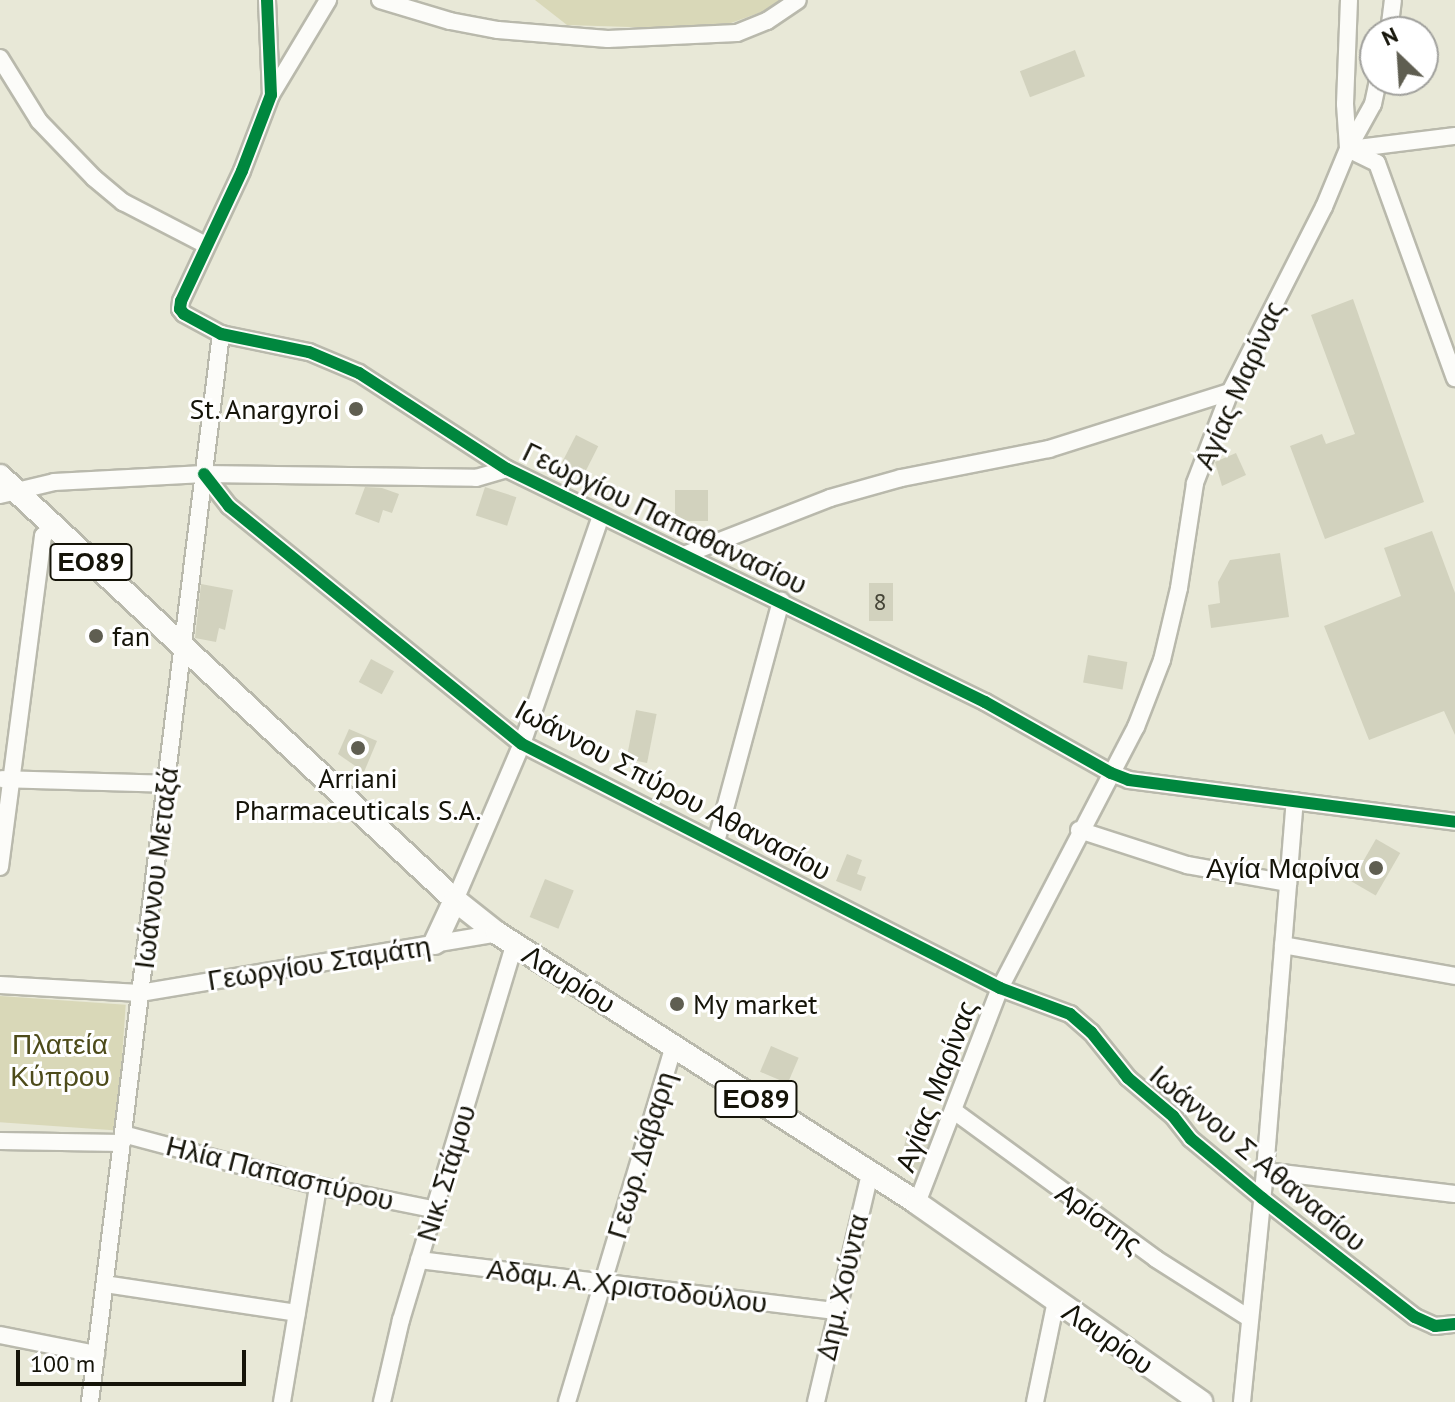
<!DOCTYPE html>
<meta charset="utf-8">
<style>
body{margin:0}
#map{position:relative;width:1455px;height:1402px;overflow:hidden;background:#e8e8d7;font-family:"PT Sans",sans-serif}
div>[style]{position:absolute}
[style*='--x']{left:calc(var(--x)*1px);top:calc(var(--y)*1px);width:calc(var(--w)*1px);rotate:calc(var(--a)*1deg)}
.green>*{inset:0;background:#d9d8b8;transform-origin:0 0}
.building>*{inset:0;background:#d2d2be;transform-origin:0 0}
.roads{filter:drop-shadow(2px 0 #b9b9ac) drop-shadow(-2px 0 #b9b9ac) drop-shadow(0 2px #b9b9ac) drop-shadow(0 -2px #b9b9ac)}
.minor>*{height:16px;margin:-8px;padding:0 8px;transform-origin:8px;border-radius:8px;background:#fcfcf9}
.major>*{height:22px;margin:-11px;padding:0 11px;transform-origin:11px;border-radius:11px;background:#fcfcf9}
.cycleway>*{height:12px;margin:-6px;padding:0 6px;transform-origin:6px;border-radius:6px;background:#00873e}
.dots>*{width:22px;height:22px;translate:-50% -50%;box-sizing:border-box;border:4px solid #fff;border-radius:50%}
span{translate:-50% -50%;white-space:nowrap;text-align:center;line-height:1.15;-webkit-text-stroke:6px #fff;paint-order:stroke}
.number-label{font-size:24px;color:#454437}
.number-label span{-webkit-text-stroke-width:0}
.shield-label span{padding:2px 6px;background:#fff;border:2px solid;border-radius:6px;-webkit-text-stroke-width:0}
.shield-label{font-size:26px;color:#151409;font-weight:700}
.street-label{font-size:28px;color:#151409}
.poi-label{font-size:28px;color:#151409}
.right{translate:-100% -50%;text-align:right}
.left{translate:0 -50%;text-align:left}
.park-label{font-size:28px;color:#4d4b1a}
.north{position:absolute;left:1359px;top:16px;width:80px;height:80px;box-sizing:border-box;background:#fff;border:2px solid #a1a19d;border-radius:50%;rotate:335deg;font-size:22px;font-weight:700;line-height:32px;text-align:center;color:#151409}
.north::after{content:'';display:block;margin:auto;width:28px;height:36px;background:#5f5e51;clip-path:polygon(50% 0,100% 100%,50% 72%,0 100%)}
.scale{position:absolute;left:16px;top:1350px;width:230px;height:36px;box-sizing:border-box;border:4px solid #151409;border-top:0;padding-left:10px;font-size:24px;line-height:28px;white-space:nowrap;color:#151409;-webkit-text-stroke:6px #fff;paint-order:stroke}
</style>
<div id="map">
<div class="green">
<i style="clip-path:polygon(535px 0,784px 0,767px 10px,731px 23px,661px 28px,567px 25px)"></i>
<i style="left:0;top:996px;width:126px;height:126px;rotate:4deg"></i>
</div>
<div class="building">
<i style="left:1075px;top:50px;width:28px;height:59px;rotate:69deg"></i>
<i style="clip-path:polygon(1353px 299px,1424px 502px,1325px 539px,1290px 446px,1322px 434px,1326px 444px,1355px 434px,1311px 315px)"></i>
<i style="left:576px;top:435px;width:25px;height:33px;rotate:27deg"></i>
<i style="clip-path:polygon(1236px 453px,1246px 475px,1222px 486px,1215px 462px)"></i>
<i style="clip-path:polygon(365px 487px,382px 488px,399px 494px,392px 513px,383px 510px,379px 523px,355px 514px)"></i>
<i style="left:485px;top:487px;width:33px;height:30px;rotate:18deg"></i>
<i style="left:675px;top:490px;width:33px;height:31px"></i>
<i style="clip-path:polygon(1432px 531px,1455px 593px,1455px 735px,1444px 711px,1369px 740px,1324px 626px,1401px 596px,1384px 548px)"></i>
<i style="clip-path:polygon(1280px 553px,1289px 617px,1211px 628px,1208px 605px,1220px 603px,1218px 582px,1230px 560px)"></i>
<i style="left:869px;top:583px;width:24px;height:38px"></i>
<i style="clip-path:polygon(201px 584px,233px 590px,225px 630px,219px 628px,216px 642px,195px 638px)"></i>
<i style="left:1088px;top:655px;width:40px;height:28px;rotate:10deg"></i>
<i style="left:371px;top:659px;width:26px;height:26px;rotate:28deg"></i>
<i style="left:636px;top:710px;width:21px;height:50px;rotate:11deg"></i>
<i style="clip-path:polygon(349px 729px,377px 741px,364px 772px,338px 754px)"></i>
<i style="left:1376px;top:839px;width:28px;height:49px;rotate:30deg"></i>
<i style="clip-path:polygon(847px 854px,862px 860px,857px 874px,866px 877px,861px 891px,836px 881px)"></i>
<i style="left:545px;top:879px;width:31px;height:41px;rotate:22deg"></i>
<i style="left:771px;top:1046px;width:30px;height:28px;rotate:23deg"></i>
<i style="left:910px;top:1124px;width:23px;height:43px;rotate:15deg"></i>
</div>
<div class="roads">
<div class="minor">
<i style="--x:267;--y:0;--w:95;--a:87.6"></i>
<i style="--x:271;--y:95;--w:81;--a:110.9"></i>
<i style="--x:242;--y:171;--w:144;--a:115.1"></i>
<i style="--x:181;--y:301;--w:8;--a:97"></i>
<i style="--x:180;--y:309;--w:6;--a:51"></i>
<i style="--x:184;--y:314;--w:42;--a:28.4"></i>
<i style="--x:221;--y:334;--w:90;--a:11.6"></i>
<i style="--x:309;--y:352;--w:54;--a:22.8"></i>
<i style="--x:359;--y:373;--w:176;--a:33"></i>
<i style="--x:507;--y:469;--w:532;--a:25.99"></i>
<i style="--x:985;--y:702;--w:145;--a:29.4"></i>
<i style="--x:1111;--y:773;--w:19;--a:21"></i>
<i style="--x:1129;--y:780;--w:329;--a:7.3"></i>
<i style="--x:380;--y:0;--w:73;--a:16.7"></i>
<i style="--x:450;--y:21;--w:49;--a:10.6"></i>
<i style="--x:498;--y:30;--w:110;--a:4.7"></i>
<i style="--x:608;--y:39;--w:129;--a:-2.7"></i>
<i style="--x:737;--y:33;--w:32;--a:-22"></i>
<i style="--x:767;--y:21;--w:37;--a:-34"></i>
<i style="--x:1389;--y:32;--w:32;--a:-83"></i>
<i style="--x:0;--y:58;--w:74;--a:58.2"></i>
<i style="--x:39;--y:121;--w:79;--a:46"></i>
<i style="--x:94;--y:178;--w:38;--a:40"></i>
<i style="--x:123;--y:202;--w:93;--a:27.4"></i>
<i style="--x:271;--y:95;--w:111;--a:-59"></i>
<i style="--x:1348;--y:148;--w:44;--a:-93.9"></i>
<i style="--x:1345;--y:104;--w:104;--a:-87.8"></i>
<i style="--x:1348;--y:149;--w:32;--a:26"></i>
<i style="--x:1377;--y:163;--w:229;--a:70.1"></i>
<i style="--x:1350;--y:149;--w:106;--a:-7.1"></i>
<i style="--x:204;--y:474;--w:41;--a:52"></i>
<i style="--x:229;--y:506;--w:377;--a:39.1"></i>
<i style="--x:522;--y:744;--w:537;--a:27.04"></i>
<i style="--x:1000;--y:988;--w:75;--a:20.4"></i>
<i style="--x:1070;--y:1014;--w:28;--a:41"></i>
<i style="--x:1091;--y:1032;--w:59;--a:51.2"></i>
<i style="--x:1128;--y:1078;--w:59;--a:40.2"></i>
<i style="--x:1173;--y:1116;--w:29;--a:52"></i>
<i style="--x:1191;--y:1139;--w:92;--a:39.7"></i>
<i style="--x:1262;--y:1198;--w:194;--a:37.9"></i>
<i style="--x:1415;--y:1317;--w:22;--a:24"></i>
<i style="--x:1435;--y:1326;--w:20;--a:-6"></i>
<i style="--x:0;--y:495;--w:56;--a:-13.5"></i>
<i style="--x:54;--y:482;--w:150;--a:-3.1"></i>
<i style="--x:204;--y:474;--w:272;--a:0.8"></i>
<i style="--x:476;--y:478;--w:32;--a:-16"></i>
<i style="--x:684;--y:555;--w:157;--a:-21.3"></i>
<i style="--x:830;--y:498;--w:74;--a:-15.7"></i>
<i style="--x:901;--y:478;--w:151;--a:-11.1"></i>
<i style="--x:1049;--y:449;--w:190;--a:-17.5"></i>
<i style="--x:2;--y:779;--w:164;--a:1.7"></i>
<i style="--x:1079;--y:830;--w:114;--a:18"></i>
<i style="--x:1187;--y:865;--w:103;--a:10.1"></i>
<i style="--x:716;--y:842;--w:250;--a:-74.9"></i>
<i style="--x:0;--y:867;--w:334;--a:-82.6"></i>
<i style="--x:43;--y:536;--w:13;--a:-42"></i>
<i style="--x:455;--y:900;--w:170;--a:-66.8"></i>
<i style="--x:522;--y:744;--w:241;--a:-70.9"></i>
<i style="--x:1283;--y:945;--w:175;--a:10.2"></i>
<i style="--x:0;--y:985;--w:140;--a:3.3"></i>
<i style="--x:140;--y:993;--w:362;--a:-9.5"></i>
<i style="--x:954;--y:1111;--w:250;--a:36.2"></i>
<i style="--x:1156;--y:1259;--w:110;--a:32.4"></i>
<i style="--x:123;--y:1134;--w:202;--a:14.9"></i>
<i style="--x:318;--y:1186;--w:121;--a:11.4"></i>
<i style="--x:0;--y:1141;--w:122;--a:0.9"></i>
<i style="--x:1265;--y:1171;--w:191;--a:6.9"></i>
<i style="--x:917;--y:1203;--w:230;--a:-68.9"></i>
<i style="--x:1000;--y:988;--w:294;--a:-62.5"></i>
<i style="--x:1136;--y:727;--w:72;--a:-68.8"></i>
<i style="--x:1162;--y:660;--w:74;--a:-76.7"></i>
<i style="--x:1179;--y:588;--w:106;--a:-81.3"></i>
<i style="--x:1195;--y:483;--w:97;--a:-69"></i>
<i style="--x:1230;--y:392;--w:208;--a:-63.1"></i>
<i style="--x:1324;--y:207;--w:63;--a:-67.5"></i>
<i style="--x:1348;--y:149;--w:51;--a:-60.9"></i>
<i style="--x:1373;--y:104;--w:25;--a:-78"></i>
<i style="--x:419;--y:1260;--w:420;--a:7"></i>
<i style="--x:105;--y:1284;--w:194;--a:8.6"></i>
<i style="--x:0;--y:1335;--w:98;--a:11.2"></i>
<i style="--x:90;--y:1402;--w:1076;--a:-83.01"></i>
<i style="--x:282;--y:1402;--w:219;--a:-80.5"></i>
<i style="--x:382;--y:1402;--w:84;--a:-77"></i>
<i style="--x:401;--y:1320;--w:392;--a:-73.2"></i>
<i style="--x:567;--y:1402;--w:372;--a:-73.3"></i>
<i style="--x:816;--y:1402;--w:235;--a:-76.7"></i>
<i style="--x:1035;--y:1402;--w:103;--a:-78.3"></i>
<i style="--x:1242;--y:1402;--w:232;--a:-84.3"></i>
<i style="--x:1265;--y:1171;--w:371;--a:-85.4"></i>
</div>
<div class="major">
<i style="--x:0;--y:476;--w:622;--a:42.98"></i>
<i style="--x:455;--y:900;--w:53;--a:38.2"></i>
<i style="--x:497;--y:933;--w:499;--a:32.7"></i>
<i style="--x:917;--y:1203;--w:347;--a:35"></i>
<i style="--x:435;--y:943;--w:47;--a:-65.1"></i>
</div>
</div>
<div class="cycleway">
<i style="--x:267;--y:0;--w:95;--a:87.6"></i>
<i style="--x:271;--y:95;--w:81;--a:110.9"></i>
<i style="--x:242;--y:171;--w:144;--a:115.1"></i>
<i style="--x:181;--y:301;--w:8;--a:97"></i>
<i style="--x:180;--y:309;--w:6;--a:51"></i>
<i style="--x:184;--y:314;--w:42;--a:28.4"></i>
<i style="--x:221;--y:334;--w:90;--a:11.6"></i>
<i style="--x:309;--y:352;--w:54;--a:22.8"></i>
<i style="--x:359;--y:373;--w:176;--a:33"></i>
<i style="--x:507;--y:469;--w:532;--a:25.99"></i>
<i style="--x:985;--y:702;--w:145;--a:29.4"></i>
<i style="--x:1111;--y:773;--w:19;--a:21"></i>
<i style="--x:1129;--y:780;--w:329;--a:7.3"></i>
<i style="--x:204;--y:474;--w:41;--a:52"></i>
<i style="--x:229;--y:506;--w:377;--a:39.1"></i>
<i style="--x:522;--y:744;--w:537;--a:27.04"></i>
<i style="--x:1000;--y:988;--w:75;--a:20.4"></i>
<i style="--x:1070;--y:1014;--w:28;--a:41"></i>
<i style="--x:1091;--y:1032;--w:59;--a:51.2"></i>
<i style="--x:1128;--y:1078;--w:59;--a:40.2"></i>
<i style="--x:1173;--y:1116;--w:29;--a:52"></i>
<i style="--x:1191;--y:1139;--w:92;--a:39.7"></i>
<i style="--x:1262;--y:1198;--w:194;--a:37.9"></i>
<i style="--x:1415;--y:1317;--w:22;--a:24"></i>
<i style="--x:1435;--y:1326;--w:20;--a:-6"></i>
</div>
<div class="dots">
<i style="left:356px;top:409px;background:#5f5e51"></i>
<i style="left:96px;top:636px;background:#5f5e51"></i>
<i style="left:358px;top:748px;background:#5f5e51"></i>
<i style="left:1376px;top:868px;background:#5f5e51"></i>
<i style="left:677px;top:1004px;background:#5f5e51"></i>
</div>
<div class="number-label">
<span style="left:880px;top:602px">8</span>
</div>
<div class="shield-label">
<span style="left:91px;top:562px">ΕΟ89</span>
<span style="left:756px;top:1099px">ΕΟ89</span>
</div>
<div class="street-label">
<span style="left:1239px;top:385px;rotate:-66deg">Αγίας Μαρίνας</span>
<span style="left:665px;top:518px;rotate:26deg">Γεωργίου Παπαθανασίου</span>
<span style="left:673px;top:790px;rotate:28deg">Ιωάννου Σπύρου Αθανασίου</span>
<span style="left:156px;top:868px;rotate:-83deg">Ιωάννου Μεταξά</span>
<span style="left:319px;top:963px;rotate:-9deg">Γεωργίου Σταμάτη</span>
<span style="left:569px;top:979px;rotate:32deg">Λαυρίου</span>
<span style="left:936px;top:1086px;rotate:-69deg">Αγίας Μαρίνας</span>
<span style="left:641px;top:1155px;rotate:-73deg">Γεωρ. Δάβαρη</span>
<span style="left:1258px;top:1158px;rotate:40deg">Ιωάννου Σ Αθανασίου</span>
<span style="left:280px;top:1173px;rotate:14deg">Ηλία Παπασπύρου</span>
<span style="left:446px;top:1173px;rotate:-73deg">Νικ. Στάμου</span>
<span style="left:1099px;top:1218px;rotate:36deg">Αρίστης</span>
<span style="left:627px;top:1286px;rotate:7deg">Αδαμ. Α. Χριστοδούλου</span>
<span style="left:842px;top:1287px;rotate:-77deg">Δημ. Χούντα</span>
<span style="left:1108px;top:1338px;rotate:35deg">Λαυρίου</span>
</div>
<div class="poi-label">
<span class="right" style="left:340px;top:409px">St. Anargyroi</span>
<span class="left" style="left:112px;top:636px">fan</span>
<span style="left:358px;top:794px">Arriani<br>Pharmaceuticals S.A.</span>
<span class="right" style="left:1360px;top:868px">Αγία Μαρίνα</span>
<span class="left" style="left:693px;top:1004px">My market</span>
</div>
<div class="park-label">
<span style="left:60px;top:1060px">Πλατεία<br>Κύπρου</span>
</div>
<div class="north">N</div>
<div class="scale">100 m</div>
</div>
